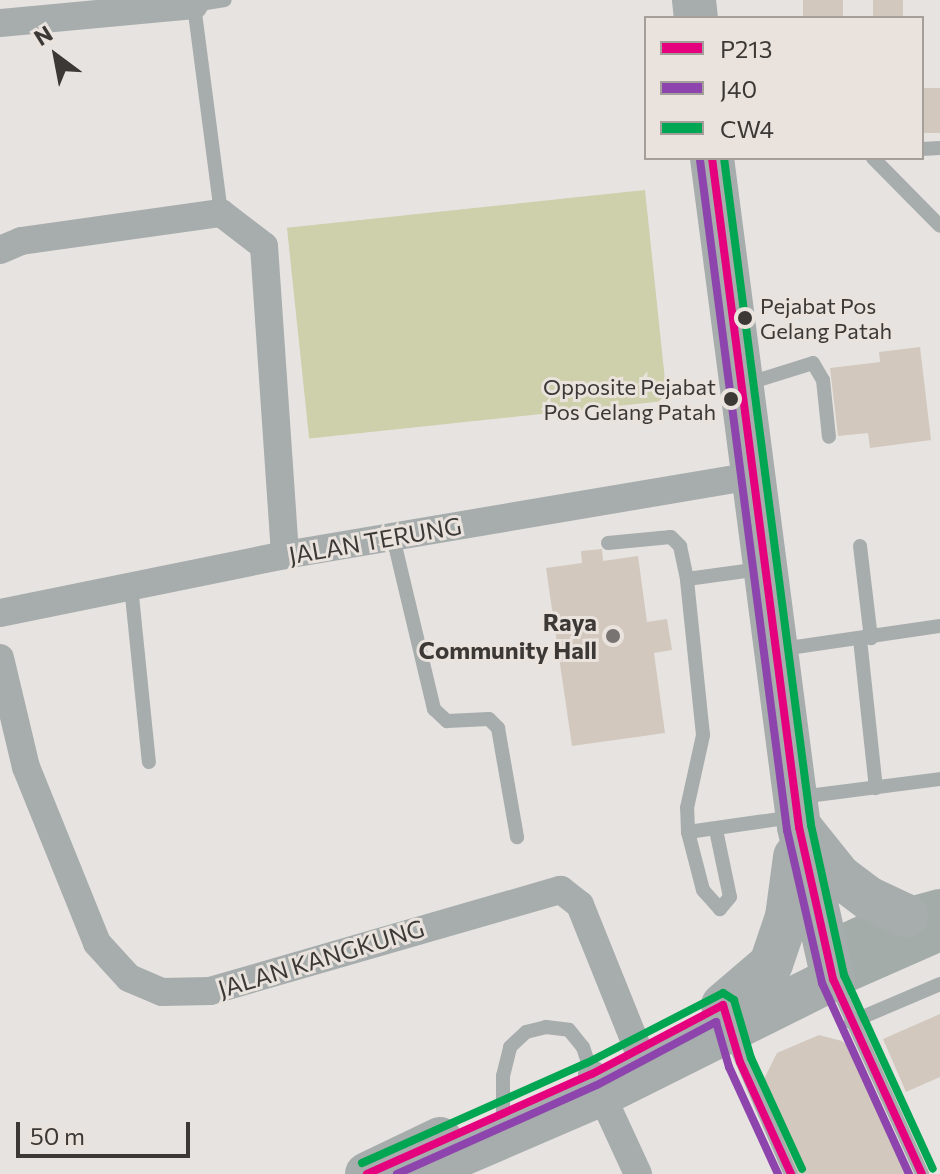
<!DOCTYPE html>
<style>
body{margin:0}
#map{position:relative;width:940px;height:1174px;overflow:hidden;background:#e7e3e0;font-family:Commissioner,sans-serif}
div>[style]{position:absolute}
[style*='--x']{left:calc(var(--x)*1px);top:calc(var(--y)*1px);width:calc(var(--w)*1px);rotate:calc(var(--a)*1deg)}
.green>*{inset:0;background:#cecfab;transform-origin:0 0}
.building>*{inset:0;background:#d2c8bd;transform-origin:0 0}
.service>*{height:14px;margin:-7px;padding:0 7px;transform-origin:7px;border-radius:7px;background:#a6adac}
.minor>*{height:28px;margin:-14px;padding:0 14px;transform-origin:14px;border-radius:14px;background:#a6adac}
.secondary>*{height:38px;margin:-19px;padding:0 19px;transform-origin:19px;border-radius:19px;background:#a4acaa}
.primary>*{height:44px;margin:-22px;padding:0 22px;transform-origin:22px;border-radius:22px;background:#a6adac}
.bus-1>*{height:8px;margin:-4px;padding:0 4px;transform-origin:4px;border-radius:4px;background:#e5007d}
.bus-2>*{height:8px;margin:-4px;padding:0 4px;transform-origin:4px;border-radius:4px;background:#8e44ad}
.bus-3>*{height:8px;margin:-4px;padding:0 4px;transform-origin:4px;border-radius:4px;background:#00a651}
.dots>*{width:22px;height:22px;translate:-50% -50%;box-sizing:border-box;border:4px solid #eae3dd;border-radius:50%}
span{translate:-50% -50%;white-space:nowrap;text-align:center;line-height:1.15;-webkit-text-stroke:6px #eae3dd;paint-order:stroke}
.bus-label{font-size:22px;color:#3b3836}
.left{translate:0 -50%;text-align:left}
.right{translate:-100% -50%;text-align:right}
.street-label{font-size:24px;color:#3b3836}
.poi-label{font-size:24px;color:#3b3836;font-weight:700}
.legend{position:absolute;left:644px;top:16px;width:280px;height:144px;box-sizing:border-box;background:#eae3dd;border:2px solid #a49f9a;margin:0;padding:10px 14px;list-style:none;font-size:24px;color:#3b3836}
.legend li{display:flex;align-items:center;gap:16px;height:40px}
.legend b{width:40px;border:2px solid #a49f9a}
.north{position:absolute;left:16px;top:16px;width:80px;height:80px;-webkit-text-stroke:6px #eae3dd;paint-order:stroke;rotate:328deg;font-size:22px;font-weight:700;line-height:32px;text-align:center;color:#3b3836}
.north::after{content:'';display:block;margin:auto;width:28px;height:36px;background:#3b3836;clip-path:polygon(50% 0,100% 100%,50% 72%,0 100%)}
.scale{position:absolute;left:16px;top:1122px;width:174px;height:36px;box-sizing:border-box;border:4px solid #3b3836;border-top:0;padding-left:10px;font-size:24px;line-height:28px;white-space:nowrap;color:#3b3836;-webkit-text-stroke:6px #eae3dd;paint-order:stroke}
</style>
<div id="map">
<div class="green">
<i style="left:645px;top:190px;width:212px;height:360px;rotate:84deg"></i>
</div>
<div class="building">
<i style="left:803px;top:0;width:40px;height:18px"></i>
<i style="left:873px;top:0;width:30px;height:18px"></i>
<i style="left:940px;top:88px;width:45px;height:18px;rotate:90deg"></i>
<i style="clip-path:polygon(920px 347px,931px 440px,870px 448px,868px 433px,838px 436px,830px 368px,880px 362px,879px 352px)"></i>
<i style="clip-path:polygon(602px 549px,603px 561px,638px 556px,647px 622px,667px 619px,672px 650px,654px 653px,665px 733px,572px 746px,546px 568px,582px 563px,581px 551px)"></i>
<i style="clip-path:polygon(940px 1014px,940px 1077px,906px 1092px,883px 1039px)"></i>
<i style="clip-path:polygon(819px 1035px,842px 1041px,860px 1057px,913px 1174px,795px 1174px,762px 1106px,764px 1079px,777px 1053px)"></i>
</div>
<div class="service">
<i style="--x:922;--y:149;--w:18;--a:-3"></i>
<i style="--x:873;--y:158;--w:95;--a:45.4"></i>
<i style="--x:221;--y:213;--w:210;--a:-97.4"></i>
<i style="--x:194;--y:5;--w:31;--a:-9"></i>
<i style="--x:746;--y:384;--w:70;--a:-17.4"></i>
<i style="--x:813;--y:363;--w:20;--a:60"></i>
<i style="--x:823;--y:380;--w:57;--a:84"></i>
<i style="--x:393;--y:537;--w:177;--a:76.6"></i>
<i style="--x:434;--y:709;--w:18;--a:43"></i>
<i style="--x:447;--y:721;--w:42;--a:-2.7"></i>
<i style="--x:489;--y:719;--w:13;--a:45"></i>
<i style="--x:498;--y:728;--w:111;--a:80.1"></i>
<i style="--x:608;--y:543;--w:63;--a:-5.4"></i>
<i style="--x:671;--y:537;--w:13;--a:45"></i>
<i style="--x:680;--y:546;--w:34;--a:78"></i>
<i style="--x:860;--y:546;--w:93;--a:83.2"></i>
<i style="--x:131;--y:586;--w:177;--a:84.2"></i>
<i style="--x:860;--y:639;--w:150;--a:83.9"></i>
<i style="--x:782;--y:649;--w:160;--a:-8.3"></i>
<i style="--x:800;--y:797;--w:141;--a:-7.3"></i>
<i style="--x:716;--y:830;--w:68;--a:78.2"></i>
<i style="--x:730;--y:897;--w:16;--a:130"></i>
<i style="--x:720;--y:909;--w:25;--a:-132"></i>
<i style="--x:703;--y:890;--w:60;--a:-104.5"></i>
<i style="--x:688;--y:832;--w:107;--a:-8.1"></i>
<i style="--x:688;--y:832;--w:24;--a:-92"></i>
<i style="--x:687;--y:808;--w:75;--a:-77.6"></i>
<i style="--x:703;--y:735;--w:157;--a:-95.9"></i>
<i style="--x:687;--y:579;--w:74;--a:-7.8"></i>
<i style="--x:835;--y:982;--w:211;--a:65.6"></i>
<i style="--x:851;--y:1022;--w:97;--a:-23.1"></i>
<i style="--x:731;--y:1035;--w:151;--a:66.7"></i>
<i style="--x:503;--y:1132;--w:56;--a:-90"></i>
<i style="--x:503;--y:1076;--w:30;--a:-76"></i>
<i style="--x:510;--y:1047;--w:22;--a:-43"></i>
<i style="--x:526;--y:1032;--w:21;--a:-14"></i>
<i style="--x:546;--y:1027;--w:23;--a:7"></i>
<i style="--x:569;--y:1030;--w:22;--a:51"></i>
<i style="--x:583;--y:1047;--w:28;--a:72"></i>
</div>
<div class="minor">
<i style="--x:0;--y:23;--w:195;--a:-5.3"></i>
<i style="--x:0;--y:250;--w:23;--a:-23"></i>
<i style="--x:21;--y:241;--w:202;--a:-8"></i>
<i style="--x:221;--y:213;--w:54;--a:37.5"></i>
<i style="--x:264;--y:246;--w:310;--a:86.1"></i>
<i style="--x:0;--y:613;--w:291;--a:-11.5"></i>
<i style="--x:285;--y:555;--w:474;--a:-9.6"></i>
<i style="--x:0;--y:658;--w:112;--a:76.6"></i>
<i style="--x:26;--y:767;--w:190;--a:68"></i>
<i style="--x:97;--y:943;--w:47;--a:47.6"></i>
<i style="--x:129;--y:978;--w:36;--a:23"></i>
<i style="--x:162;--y:992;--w:48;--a:-1.2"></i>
<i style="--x:210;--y:991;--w:365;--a:-16.1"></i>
<i style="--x:561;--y:890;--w:24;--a:38"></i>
<i style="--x:580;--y:905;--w:180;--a:68.1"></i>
<i style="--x:592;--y:1074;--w:110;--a:65.3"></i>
</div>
<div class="secondary">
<i style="--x:827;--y:951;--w:72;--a:-24.8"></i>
<i style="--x:892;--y:921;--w:50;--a:-15.2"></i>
<i style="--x:833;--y:979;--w:117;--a:-23.7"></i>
</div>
<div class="primary">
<i style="--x:694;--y:0;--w:18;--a:84"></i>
<i style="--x:803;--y:831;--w:58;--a:51.3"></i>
<i style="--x:839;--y:876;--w:39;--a:37"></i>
<i style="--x:870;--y:899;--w:40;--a:25"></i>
<i style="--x:723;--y:1005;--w:63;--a:-40.5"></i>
<i style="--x:771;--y:964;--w:50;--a:-71.2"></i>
<i style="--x:787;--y:917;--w:61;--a:-82.4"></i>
<i style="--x:367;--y:1174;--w:81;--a:-25.6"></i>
<i style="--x:416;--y:1174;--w:202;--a:-23.3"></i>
<i style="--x:602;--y:1094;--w:258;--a:-26.5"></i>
<i style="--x:833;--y:979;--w:156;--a:-102.6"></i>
<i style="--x:799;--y:827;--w:675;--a:-97.41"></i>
</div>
<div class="bus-1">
<i style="--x:712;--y:158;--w:675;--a:82.59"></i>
<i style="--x:799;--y:827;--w:156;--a:77.4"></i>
<i style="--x:833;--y:979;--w:214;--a:65.5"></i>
<i style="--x:367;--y:1174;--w:246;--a:-24"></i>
<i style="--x:592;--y:1074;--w:148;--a:-27.8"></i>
<i style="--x:723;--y:1005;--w:59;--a:73.4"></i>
<i style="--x:740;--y:1062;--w:123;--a:65.5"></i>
</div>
<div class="bus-2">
<i style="--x:700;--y:160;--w:676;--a:82.6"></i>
<i style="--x:787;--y:830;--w:157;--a:77.1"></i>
<i style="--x:822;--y:983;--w:210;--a:65.5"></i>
<i style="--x:397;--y:1174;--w:219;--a:-24"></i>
<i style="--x:597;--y:1085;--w:135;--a:-27.9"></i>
<i style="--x:716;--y:1022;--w:47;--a:73.9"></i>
<i style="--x:729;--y:1067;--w:118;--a:65.4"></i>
</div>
<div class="bus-3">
<i style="--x:724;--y:158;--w:673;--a:82.57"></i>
<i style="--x:811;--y:825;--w:154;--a:77.6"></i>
<i style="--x:844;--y:975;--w:213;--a:65.4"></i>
<i style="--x:362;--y:1163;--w:246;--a:-24"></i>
<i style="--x:587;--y:1063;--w:153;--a:-27.2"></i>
<i style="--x:723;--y:993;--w:13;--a:32"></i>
<i style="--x:734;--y:1000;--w:60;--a:73.7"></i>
<i style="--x:751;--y:1058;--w:122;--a:65.3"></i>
</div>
<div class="dots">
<i style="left:745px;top:318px;background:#3b3836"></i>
<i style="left:731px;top:399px;background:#3b3836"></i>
<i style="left:613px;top:636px;background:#777472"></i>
</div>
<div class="bus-label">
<span class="left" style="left:760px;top:318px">Pejabat Pos<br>Gelang Patah</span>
<span class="right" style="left:716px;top:399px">Opposite Pejabat<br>Pos Gelang Patah</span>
</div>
<div class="street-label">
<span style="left:375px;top:540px;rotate:-10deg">JALAN TERUNG</span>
<span style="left:321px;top:958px;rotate:-17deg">JALAN KANGKUNG</span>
</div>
<div class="poi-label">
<span class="right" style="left:597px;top:636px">Raya<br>Community Hall</span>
</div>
<ul class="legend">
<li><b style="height:10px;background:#e5007d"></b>P213</li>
<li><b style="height:10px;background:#8e44ad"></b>J40</li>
<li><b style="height:10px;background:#00a651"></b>CW4</li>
</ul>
<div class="north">N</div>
<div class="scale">50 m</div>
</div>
